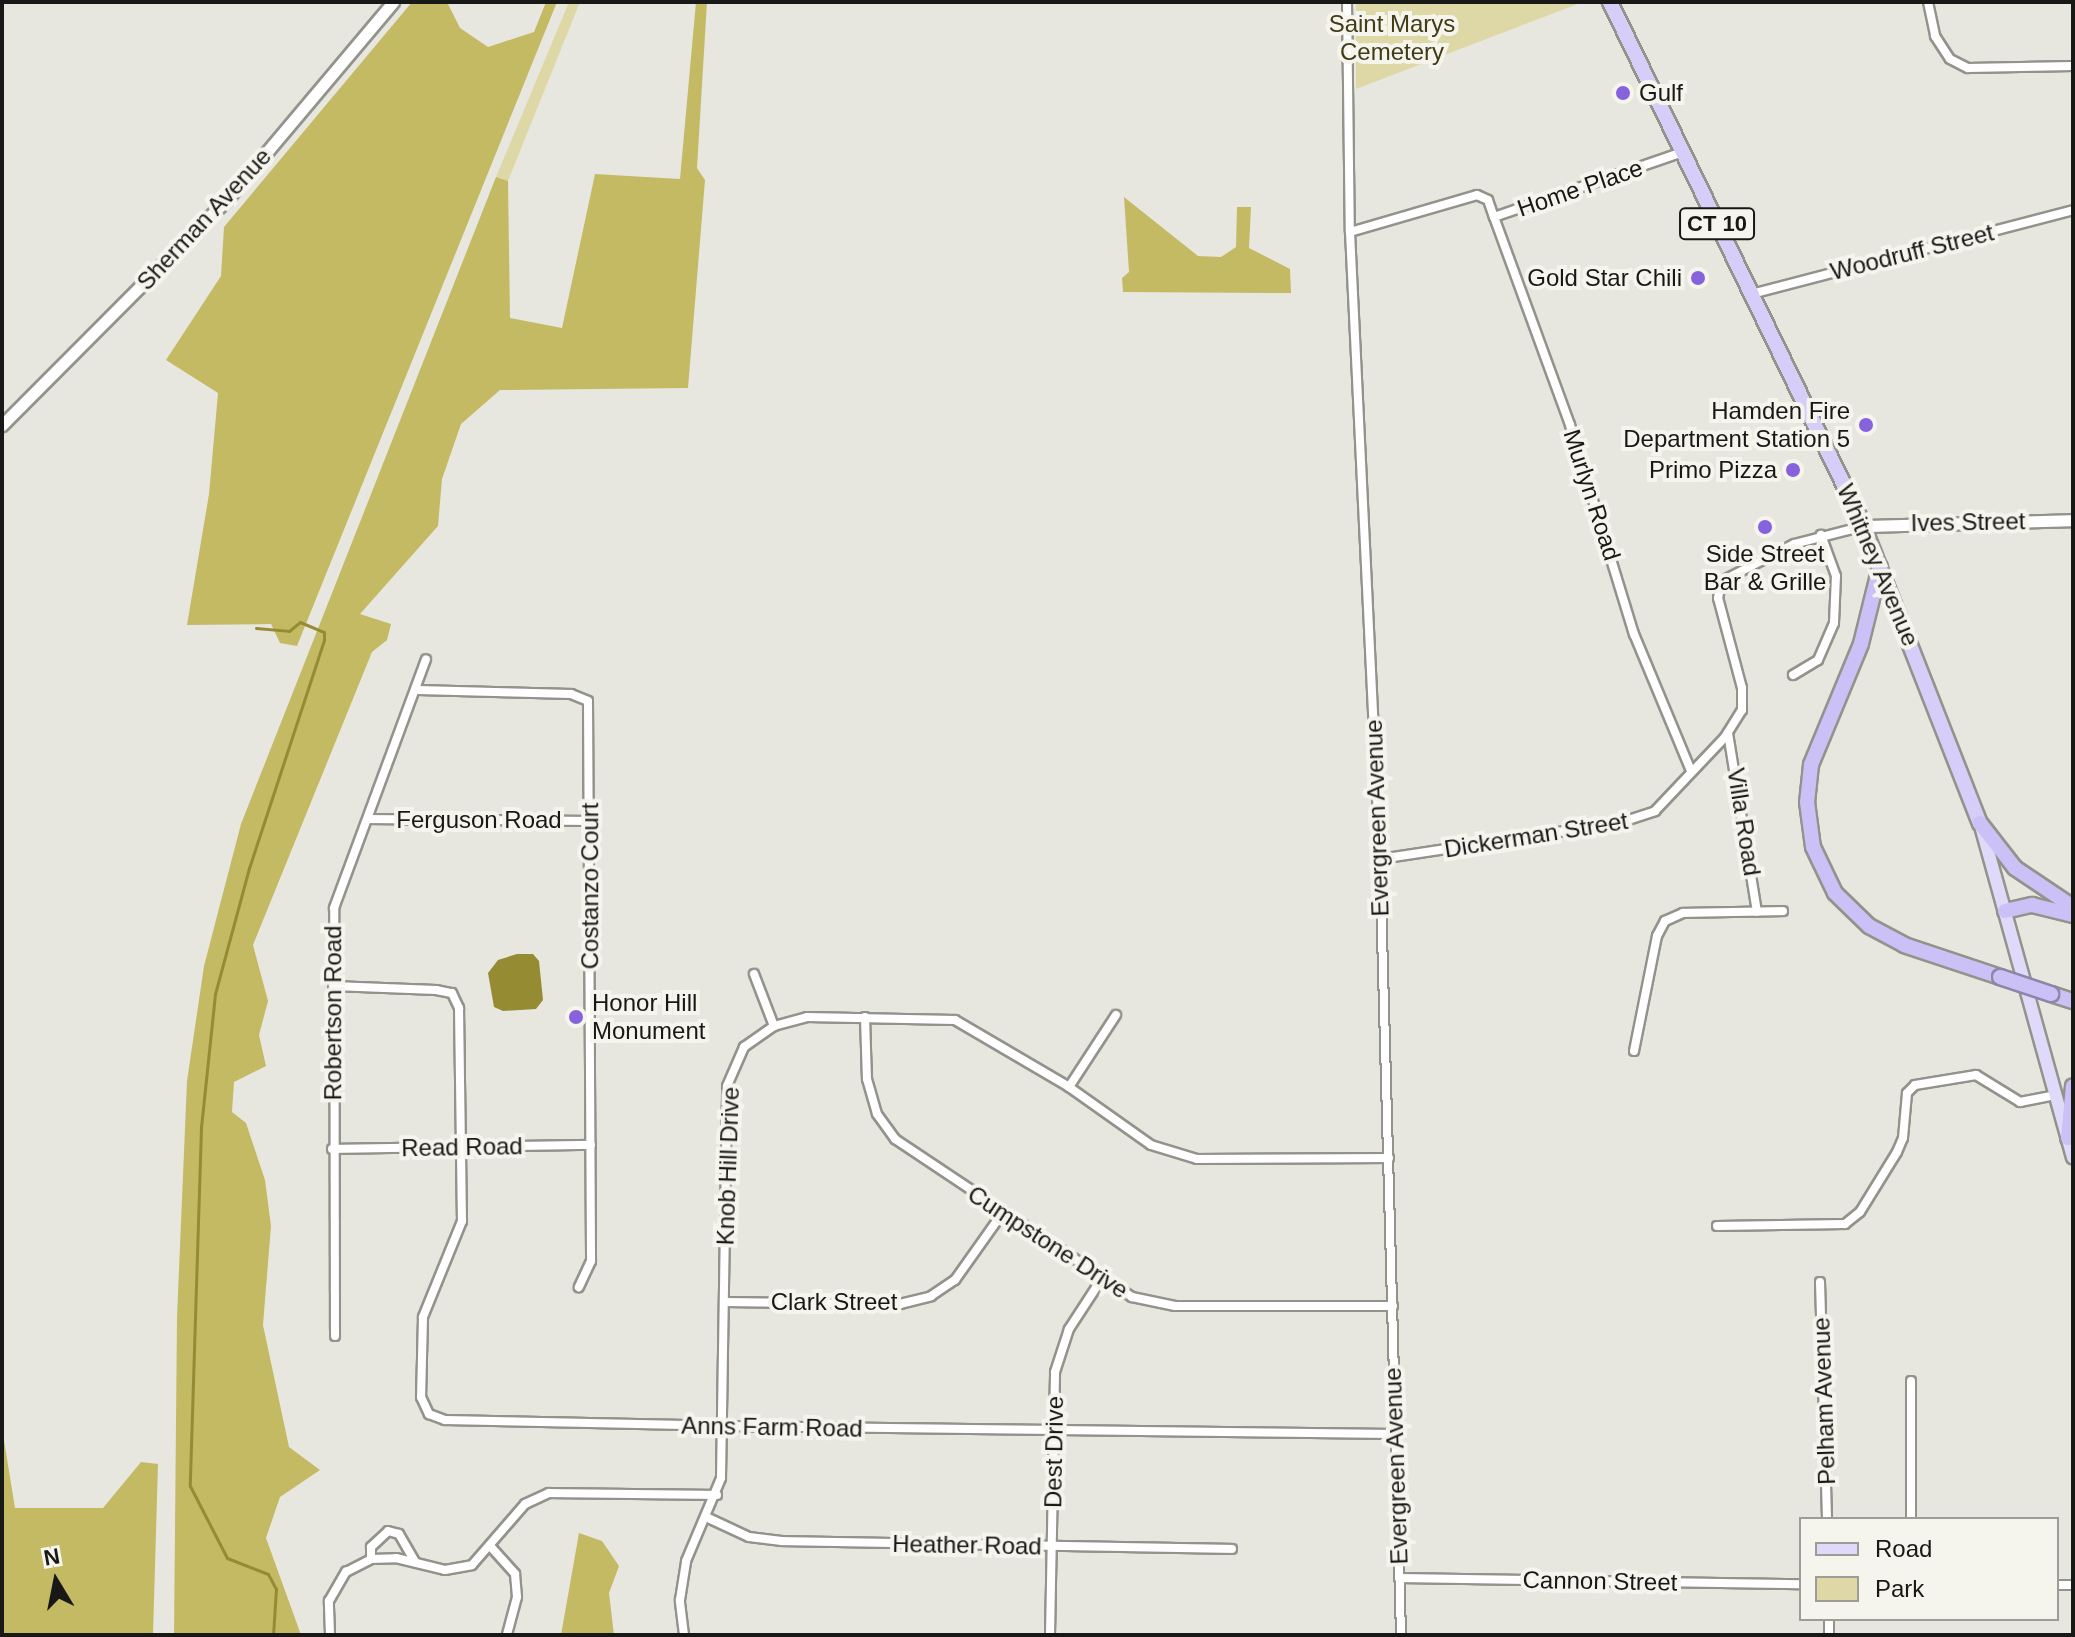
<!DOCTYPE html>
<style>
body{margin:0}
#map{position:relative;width:2075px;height:1637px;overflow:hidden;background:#e7e7e0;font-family:Arial,sans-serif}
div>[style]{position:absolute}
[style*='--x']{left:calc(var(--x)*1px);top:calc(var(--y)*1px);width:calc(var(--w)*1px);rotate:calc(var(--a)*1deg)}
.green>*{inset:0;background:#ddd8a6}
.forest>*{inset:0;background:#c4ba64}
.water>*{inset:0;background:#958b33}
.stream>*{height:3px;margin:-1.5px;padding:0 1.5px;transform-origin:1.5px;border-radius:1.5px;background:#958b33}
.roads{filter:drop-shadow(2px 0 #93938c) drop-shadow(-2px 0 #93938c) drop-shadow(0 2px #93938c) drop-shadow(0 -2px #93938c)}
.minor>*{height:8px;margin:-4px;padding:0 4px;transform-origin:4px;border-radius:4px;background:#fff}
.secondary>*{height:11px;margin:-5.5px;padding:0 5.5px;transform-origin:5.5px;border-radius:5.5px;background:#fff}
.primary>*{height:12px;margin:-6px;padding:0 6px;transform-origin:6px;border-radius:6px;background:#e0dafa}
.trunk>*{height:14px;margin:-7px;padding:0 7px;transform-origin:7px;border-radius:7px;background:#d6cef8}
.motorway>*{height:14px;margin:-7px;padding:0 7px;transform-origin:7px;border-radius:7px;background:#cbc1f6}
.bridges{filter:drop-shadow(2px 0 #8c86a8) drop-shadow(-2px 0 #8c86a8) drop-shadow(0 2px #8c86a8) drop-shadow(0 -2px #8c86a8)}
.motorway-bridge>*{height:14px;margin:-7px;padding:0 7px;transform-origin:7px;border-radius:7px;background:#cbc1f6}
.dots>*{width:22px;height:22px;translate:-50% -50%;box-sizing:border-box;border:4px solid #f5f4ed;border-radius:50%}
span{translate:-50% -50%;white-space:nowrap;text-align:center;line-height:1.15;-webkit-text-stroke:8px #f5f4ed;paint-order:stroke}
.shield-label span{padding:2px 6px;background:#f5f4ed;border:2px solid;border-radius:6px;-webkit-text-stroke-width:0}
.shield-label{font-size:22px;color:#181816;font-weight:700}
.park-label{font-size:24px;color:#413c17}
.poi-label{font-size:24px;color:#181816}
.left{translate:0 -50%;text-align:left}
.right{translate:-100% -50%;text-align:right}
.street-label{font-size:24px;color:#181816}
.frame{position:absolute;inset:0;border:4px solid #181816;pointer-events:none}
.legend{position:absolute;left:1799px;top:1517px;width:260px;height:104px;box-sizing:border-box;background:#f5f4ed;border:2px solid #9d9c97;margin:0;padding:10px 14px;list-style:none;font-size:24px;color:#181816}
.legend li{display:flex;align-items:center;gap:16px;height:40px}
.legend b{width:40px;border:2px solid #9d9c97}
.north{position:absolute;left:16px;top:1541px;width:80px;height:80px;-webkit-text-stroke:6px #f5f4ed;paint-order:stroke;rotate:350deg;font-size:22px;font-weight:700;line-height:32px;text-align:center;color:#181816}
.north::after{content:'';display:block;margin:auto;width:28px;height:36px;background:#181816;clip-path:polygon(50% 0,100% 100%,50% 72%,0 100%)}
</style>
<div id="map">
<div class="green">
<i style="clip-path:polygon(569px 2px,580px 2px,508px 181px,496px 177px)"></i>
<i style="clip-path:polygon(1356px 2px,1583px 2px,1356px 89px)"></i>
</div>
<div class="forest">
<i style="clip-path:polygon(412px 2px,447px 2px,460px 28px,488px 47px,534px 32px,546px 2px,557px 2px,297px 646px,280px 643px,271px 624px,187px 625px,209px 494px,218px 393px,166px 360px,221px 276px,224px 227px)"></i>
<i style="clip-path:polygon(696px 2px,707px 2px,697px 168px,705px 180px,688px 388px,500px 390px,461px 424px,442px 479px,438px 526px,360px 614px,391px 624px,387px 640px,372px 652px,253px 945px,268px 1001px,259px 1035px,266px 1066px,234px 1082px,232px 1112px,246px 1123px,265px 1180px,271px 1226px,263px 1325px,289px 1447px,320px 1470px,280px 1497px,266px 1538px,301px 1635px,174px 1635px,177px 1317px,187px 1081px,204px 966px,241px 824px,496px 177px,508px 181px,510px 318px,562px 328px,595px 174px,680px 179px)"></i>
<i style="clip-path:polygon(1124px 197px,1198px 256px,1221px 257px,1236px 247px,1237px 207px,1251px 207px,1249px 248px,1290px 269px,1291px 293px,1123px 292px,1122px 278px,1129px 272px)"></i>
<i style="clip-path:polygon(2px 1428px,15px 1508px,103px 1508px,141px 1462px,158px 1464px,153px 1635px,2px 1635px)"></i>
<i style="clip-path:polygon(579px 1533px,602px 1541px,619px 1566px,609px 1593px,614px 1635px,561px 1635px)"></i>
</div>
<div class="water">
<i style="clip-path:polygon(517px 954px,533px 954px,539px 961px,543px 1000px,536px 1009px,503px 1011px,494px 1007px,488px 973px,498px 960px)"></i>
</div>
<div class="stream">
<i style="--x:256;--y:628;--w:33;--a:5"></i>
<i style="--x:289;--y:631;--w:14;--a:-39"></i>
<i style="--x:300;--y:622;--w:26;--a:23"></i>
<i style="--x:324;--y:632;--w:8;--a:90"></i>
<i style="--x:324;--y:640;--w:240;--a:108.2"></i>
<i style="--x:249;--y:868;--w:131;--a:105.1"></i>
<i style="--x:215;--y:994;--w:134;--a:96"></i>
<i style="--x:201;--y:1127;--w:359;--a:91.8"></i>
<i style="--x:190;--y:1486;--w:81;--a:62.8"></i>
<i style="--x:227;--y:1558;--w:44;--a:21.3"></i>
<i style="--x:268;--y:1574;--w:17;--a:62"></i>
<i style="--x:276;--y:1589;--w:46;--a:93.7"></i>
</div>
<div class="roads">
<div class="minor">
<i style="--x:1347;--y:2;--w:230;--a:89.3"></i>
<i style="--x:1350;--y:232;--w:628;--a:87.26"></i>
<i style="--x:1380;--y:859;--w:776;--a:88.45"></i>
<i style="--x:1928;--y:2;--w:35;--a:78"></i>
<i style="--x:1935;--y:36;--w:27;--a:57"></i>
<i style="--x:1950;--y:59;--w:20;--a:27"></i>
<i style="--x:1968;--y:68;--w:105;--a:-1.1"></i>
<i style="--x:1494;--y:217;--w:221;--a:69.9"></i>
<i style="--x:1570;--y:425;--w:219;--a:73"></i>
<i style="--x:1634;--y:634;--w:148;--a:67.4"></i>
<i style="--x:1350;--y:232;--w:132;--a:-16.2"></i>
<i style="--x:1477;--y:195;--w:12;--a:24"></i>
<i style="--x:1488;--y:200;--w:18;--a:71"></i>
<i style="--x:1494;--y:217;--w:200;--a:-19"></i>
<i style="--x:1751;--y:294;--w:333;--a:-14.6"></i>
<i style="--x:1793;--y:675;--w:29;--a:-31"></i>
<i style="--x:1818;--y:660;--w:40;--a:-66.6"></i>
<i style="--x:1834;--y:623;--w:47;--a:-87.6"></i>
<i style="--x:1836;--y:576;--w:44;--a:-110.1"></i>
<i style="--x:418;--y:690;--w:153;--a:1.5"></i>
<i style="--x:571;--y:694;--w:18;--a:22"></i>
<i style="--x:588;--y:701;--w:560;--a:89.69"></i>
<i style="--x:591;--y:1261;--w:29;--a:115"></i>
<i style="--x:1728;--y:733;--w:181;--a:80.8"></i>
<i style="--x:369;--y:819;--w:220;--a:0.5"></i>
<i style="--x:1380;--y:859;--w:242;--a:-8.6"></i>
<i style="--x:1619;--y:823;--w:38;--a:-18"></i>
<i style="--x:1655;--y:811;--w:102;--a:-46.6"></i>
<i style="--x:1725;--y:737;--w:32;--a:-58"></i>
<i style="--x:1742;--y:710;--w:22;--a:-90"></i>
<i style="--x:1742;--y:688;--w:93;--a:-104.9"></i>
<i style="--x:1718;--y:598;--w:17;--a:-77"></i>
<i style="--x:1722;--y:581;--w:81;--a:-27.2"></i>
<i style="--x:1794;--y:544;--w:72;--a:-14.4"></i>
<i style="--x:754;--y:974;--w:56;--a:69"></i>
<i style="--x:333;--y:986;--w:103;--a:2.2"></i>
<i style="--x:436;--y:990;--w:16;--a:11"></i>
<i style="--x:452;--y:993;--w:17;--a:65"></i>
<i style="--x:459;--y:1008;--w:213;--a:89.2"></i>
<i style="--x:462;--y:1221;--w:104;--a:112.1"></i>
<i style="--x:423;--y:1317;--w:80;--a:91.4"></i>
<i style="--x:421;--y:1397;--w:19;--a:65"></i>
<i style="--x:429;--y:1414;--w:17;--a:21"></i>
<i style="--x:445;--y:1420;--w:277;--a:1.2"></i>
<i style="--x:722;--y:1426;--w:673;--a:0.68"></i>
<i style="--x:865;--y:1017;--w:62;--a:88.2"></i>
<i style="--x:867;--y:1079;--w:36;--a:74"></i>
<i style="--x:877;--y:1114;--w:31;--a:54"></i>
<i style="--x:895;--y:1139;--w:285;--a:33.7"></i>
<i style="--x:1132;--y:1297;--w:44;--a:11.8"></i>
<i style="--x:1175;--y:1306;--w:218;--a:0"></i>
<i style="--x:1634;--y:1051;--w:117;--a:-78.7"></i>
<i style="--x:1657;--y:936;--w:17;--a:-62"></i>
<i style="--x:1665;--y:921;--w:20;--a:-24"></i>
<i style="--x:1683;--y:913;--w:100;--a:-1.1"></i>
<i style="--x:1069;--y:1087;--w:86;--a:-56.9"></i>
<i style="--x:332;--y:1149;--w:259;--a:-0.9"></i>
<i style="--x:1717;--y:1226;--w:128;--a:-0.9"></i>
<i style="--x:1845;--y:1224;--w:19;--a:-39"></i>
<i style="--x:1860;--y:1212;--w:70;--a:-58.3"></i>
<i style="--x:1897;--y:1152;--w:15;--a:-67"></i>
<i style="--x:1903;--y:1138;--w:45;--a:-84.9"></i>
<i style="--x:1907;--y:1093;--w:11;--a:-45"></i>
<i style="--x:1915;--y:1085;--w:62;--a:-9.3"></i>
<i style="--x:1976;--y:1075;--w:52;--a:31.5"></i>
<i style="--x:2020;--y:1102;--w:37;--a:-11"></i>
<i style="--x:1820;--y:1282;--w:237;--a:88.3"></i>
<i style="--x:724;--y:1302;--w:176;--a:0.7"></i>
<i style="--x:900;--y:1304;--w:32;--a:-14"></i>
<i style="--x:931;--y:1296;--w:29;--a:-34"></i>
<i style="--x:955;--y:1280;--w:80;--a:-54.7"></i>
<i style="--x:335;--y:1336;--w:428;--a:-90.1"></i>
<i style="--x:334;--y:908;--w:265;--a:-69.7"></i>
<i style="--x:1911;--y:1381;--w:138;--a:90"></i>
<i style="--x:706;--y:1517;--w:47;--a:24.9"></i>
<i style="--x:749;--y:1537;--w:33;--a:7"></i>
<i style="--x:782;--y:1541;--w:450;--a:1"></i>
<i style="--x:491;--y:1547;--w:36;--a:48"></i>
<i style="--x:515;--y:1574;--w:23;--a:85"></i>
<i style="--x:517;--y:1597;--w:39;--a:105"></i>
<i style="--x:371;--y:1559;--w:12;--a:-90"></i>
<i style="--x:371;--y:1547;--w:23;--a:-43"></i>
<i style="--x:388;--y:1531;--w:11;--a:15"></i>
<i style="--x:399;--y:1534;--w:32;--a:60"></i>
<i style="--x:1399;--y:1578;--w:402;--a:0.9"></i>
<i style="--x:2057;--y:1585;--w:16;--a:0"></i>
<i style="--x:330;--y:1635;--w:34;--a:-92"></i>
<i style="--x:329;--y:1601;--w:34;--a:-60"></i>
<i style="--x:346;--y:1572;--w:28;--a:-27"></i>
<i style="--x:371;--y:1559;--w:25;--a:-2"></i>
<i style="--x:396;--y:1558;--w:50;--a:13.8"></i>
<i style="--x:445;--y:1570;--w:27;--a:-10"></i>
<i style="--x:472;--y:1565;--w:81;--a:-49"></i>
<i style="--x:525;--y:1504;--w:26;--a:-25"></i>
<i style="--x:549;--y:1493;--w:168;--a:0.7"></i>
<i style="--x:684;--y:1635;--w:35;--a:-97"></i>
<i style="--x:680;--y:1600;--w:39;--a:-81"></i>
<i style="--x:686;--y:1561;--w:90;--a:-67.1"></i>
<i style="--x:721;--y:1478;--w:392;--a:-89.1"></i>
<i style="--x:727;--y:1086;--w:43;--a:-66.4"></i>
<i style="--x:744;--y:1047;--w:37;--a:-35"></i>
<i style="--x:774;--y:1026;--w:34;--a:-15"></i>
<i style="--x:807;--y:1017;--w:148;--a:1.2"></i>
<i style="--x:955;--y:1020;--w:132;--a:30.4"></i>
<i style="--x:1069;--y:1087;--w:100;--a:35.3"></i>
<i style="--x:1151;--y:1145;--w:48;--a:16.9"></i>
<i style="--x:1197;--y:1159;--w:192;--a:-0.3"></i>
<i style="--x:1050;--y:1635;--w:263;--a:-88.9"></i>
<i style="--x:1055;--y:1372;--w:45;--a:-72"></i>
<i style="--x:1069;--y:1329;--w:59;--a:-56.9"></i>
<i style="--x:1829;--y:1635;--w:16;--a:-90"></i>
</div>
<div class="secondary">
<i style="--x:2;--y:425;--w:320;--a:-45.1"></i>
<i style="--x:228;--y:198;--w:256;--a:-49.9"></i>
<i style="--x:1864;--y:526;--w:209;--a:-1.6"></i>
</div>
<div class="primary">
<i style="--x:1981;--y:826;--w:344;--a:74.5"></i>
</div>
<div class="trunk">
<i style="--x:1610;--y:2;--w:576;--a:64.15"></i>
<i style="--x:1861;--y:520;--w:326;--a:68.6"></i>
</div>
<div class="motorway">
<i style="--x:1880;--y:567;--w:79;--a:103.9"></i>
<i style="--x:1861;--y:644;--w:131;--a:112.5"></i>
<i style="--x:1811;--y:765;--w:37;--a:96"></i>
<i style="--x:1807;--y:802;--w:45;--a:82.4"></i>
<i style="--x:1813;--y:847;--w:51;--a:64.4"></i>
<i style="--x:1835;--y:893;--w:47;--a:44.1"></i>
<i style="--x:1869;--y:926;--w:40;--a:28"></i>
<i style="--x:1904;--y:945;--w:101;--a:18.4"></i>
<i style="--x:1980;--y:823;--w:57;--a:52.1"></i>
<i style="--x:2015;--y:868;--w:70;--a:33.9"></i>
<i style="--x:2005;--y:911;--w:28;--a:-13"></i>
<i style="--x:2032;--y:905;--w:42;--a:13.7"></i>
<i style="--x:2051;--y:994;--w:23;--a:18"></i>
<i style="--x:2068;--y:1138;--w:52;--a:-84.5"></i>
</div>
</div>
<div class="bridges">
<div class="motorway-bridge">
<i style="--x:2000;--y:977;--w:54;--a:18.4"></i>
</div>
</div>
<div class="dots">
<i style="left:1623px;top:93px;background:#8662dd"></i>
<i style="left:1698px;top:278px;background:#8662dd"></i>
<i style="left:1866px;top:425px;background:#8662dd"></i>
<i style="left:1793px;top:470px;background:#8662dd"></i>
<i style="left:1765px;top:527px;background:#8662dd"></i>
<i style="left:576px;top:1017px;background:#8662dd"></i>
</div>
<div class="shield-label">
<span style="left:1717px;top:224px">CT 10</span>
</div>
<div class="park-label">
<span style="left:1392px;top:38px">Saint Marys<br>Cemetery</span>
</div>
<div class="poi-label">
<span class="left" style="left:1639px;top:93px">Gulf</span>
<span class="right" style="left:1682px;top:278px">Gold Star Chili</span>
<span class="right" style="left:1850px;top:425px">Hamden Fire<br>Department Station 5</span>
<span class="right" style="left:1777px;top:470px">Primo Pizza</span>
<span style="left:1765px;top:568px">Side Street<br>Bar &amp; Grille</span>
<span class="left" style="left:592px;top:1017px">Honor Hill<br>Monument</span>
</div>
<div class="street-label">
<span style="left:1580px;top:188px;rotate:-19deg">Home Place</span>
<span style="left:204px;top:219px;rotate:-47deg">Sherman Avenue</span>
<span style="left:1912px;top:252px;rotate:-14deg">Woodruff Street</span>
<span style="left:1592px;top:495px;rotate:72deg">Murlyn Road</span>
<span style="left:1968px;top:522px;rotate:-1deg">Ives Street</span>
<span style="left:1878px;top:565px;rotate:67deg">Whitney Avenue</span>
<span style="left:1377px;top:818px;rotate:-92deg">Evergreen Avenue</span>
<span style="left:479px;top:820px">Ferguson Road</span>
<span style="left:1744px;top:822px;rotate:81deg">Villa Road</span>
<span style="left:1536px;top:835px;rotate:-9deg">Dickerman Street</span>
<span style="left:590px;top:886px;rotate:-90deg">Costanzo Court</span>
<span style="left:333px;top:1013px;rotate:-90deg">Robertson Road</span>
<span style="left:462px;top:1147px;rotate:-1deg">Read Road</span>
<span style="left:728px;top:1166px;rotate:-88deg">Knob Hill Drive</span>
<span style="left:1048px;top:1242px;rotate:33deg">Cumpstone Drive</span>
<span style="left:834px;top:1302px">Clark Street</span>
<span style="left:1824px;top:1401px;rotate:-92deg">Pelham Avenue</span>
<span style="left:772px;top:1427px;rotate:1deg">Anns Farm Road</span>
<span style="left:1054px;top:1452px;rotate:-89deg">Dest Drive</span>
<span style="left:1396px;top:1466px;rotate:-92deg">Evergreen Avenue</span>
<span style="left:967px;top:1545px;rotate:1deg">Heather Road</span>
<span style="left:1600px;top:1581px;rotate:1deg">Cannon Street</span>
</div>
<div class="frame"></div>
<ul class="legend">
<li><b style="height:10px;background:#e0dafa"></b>Road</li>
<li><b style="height:22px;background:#ddd8a6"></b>Park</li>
</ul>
<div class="north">N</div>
</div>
